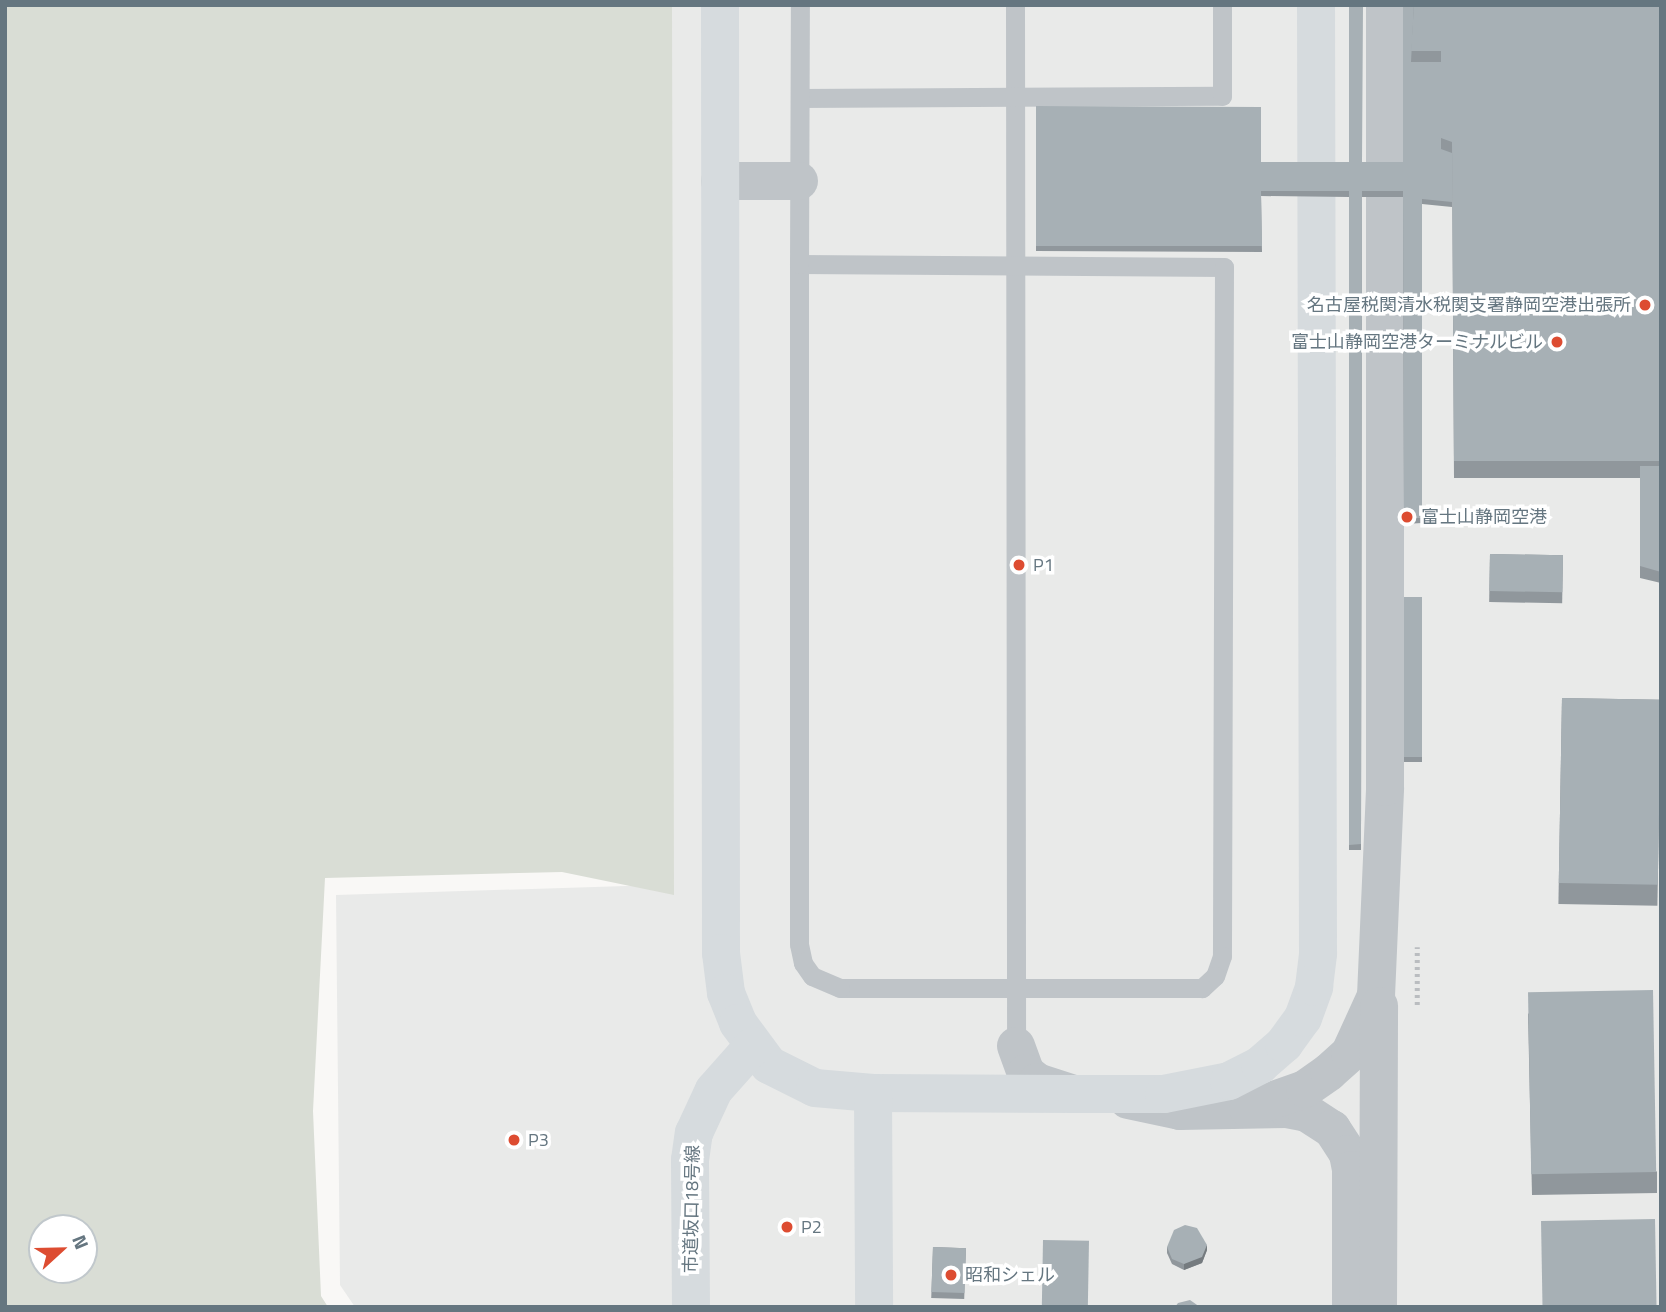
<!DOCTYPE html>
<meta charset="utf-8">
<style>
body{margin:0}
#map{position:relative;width:1666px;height:1312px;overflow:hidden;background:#f9f8f6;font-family:"Titillium Web","Noto Sans JP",sans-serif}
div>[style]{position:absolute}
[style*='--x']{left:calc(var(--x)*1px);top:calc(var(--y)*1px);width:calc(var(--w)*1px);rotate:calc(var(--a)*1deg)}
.built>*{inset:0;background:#e9eae9}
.green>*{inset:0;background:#d9ddd5}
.path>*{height:4.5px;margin-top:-2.25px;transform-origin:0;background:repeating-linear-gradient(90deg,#babdc0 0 3.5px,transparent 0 7px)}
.lane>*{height:19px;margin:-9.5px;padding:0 9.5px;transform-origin:9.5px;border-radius:9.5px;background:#bfc4c8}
.street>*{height:38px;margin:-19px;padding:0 19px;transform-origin:19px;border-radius:19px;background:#bfc4c8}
.secondary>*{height:38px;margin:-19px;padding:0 19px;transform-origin:19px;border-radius:19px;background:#d6dbde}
.wall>*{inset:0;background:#90979c;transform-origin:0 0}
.shaded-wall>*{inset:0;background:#757b7f}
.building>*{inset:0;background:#a7b0b5;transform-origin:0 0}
.dots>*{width:19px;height:19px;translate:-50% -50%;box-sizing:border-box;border:4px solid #fff;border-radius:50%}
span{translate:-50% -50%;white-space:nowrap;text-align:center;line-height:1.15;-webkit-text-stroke:7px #fff;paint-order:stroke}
.poi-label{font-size:18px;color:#657680}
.right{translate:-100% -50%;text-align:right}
.left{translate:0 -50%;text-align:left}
.street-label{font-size:18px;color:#657680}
.frame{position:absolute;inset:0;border:7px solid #657680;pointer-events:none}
.north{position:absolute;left:28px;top:1214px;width:70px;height:70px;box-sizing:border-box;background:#fff;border:2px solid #c1c8cc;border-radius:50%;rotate:68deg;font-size:19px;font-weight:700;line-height:28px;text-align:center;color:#657680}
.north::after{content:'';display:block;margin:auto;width:24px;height:32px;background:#dd4c31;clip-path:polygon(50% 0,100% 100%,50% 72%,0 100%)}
</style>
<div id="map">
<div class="built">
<i style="clip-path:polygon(497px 5px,1661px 5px,1661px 1307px,355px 1307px,340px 1285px,336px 895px,657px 885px)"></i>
</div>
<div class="green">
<i style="clip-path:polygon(evenodd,5px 5px,672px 5px,674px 895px,562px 872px,325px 878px,313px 1111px,321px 1296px,328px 1307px,5px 1307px,5px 5px,84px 1228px,84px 1270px,42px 1270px,42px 1228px,84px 1228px)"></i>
</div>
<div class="path">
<i style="--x:1417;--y:1005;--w:58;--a:-90"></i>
</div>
<div class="lane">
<i style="--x:1015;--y:5;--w:1041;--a:89.94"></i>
<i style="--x:800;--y:98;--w:422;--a:-0.3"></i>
<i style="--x:1222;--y:96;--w:91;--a:-90"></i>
<i style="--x:799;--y:264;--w:425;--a:0.4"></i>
<i style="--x:1224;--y:267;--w:689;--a:90.17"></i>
<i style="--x:1222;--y:956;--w:21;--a:109"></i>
<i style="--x:1215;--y:976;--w:18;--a:137"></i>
<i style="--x:1202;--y:988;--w:362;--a:180"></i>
<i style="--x:840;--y:988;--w:30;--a:-157"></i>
<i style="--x:812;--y:976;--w:16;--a:-125"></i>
<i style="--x:803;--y:963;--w:19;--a:-102"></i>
<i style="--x:799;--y:944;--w:680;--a:-90"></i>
<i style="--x:799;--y:264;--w:259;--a:-89.8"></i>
</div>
<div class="street">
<i style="--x:720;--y:181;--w:79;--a:0"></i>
<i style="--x:1016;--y:1046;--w:29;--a:70"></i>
<i style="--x:1026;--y:1073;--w:14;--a:39"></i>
<i style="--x:1037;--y:1082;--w:39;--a:18"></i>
<i style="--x:1128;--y:1100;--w:53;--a:11.9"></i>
<i style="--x:1180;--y:1111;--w:107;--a:-1.1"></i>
<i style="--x:1287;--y:1109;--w:20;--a:11"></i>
<i style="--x:1307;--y:1113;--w:30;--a:33"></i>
<i style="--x:1332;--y:1129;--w:30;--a:57"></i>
<i style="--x:1348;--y:1154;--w:16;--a:79"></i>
<i style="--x:1351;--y:1170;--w:137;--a:90"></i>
<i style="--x:1248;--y:1109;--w:60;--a:-19.3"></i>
<i style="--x:1305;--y:1089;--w:29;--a:-35"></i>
<i style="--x:1329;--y:1072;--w:28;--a:-42"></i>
<i style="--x:1350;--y:1053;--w:63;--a:-65.5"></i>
<i style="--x:1376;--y:996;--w:209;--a:-87.5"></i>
<i style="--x:1385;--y:787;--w:782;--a:-90"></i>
<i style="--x:1378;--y:1307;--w:301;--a:-89.8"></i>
</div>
<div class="secondary">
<i style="--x:720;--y:5;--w:948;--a:89.94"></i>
<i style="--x:721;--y:953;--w:40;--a:82.9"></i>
<i style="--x:726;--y:993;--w:32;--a:68"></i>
<i style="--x:738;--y:1023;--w:52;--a:53.6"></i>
<i style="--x:769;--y:1065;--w:51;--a:26.6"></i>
<i style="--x:815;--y:1088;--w:58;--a:4.9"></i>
<i style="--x:873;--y:1093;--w:203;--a:0.3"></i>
<i style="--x:1076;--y:1094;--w:88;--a:0"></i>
<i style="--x:1164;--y:1094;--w:66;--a:-11.3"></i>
<i style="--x:1229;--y:1081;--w:35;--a:-27"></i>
<i style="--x:1260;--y:1065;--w:32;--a:-41"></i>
<i style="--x:1284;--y:1044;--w:32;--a:-54"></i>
<i style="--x:1303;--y:1018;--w:33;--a:-70"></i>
<i style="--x:1314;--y:987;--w:34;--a:-83"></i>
<i style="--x:1318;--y:953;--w:948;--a:-90.12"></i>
<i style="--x:873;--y:1093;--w:214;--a:89.7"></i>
<i style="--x:691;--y:1307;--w:147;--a:-90.4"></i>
<i style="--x:690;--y:1160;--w:27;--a:-82"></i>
<i style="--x:694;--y:1133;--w:47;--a:-65.1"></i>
<i style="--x:714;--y:1090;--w:59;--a:-48.4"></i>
</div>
<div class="wall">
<i style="clip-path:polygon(1403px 5px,1661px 5px,1661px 478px,1659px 478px,1661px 583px,1640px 578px,1640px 478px,1454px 478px,1452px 158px,1452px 207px,1422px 204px,1422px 523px,1404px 524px,1403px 197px,1362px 197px,1361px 850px,1349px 850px,1349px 197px,1261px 196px,1262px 252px,1036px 251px,1036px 106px,1261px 162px,1403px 162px)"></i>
<i style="left:1490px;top:554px;width:73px;height:48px;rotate:1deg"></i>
<i style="left:1404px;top:597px;width:18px;height:165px"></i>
<i style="left:1562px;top:698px;width:99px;height:206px;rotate:1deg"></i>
<i style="clip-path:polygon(1528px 1013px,1657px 1172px,1657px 1193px,1532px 1195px)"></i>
<i style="left:933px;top:1247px;width:33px;height:51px;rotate:2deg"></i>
<i style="clip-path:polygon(1167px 1247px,1207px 1250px,1202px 1263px,1184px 1270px,1172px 1264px,1167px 1253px)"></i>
</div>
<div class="shaded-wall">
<i style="clip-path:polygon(1207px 1245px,1207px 1250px,1202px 1263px,1184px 1270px,1184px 1264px)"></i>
</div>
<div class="building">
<i style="clip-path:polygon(1349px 5px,1363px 5px,1362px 162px,1403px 162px,1403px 5px,1414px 5px,1411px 62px,1441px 62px,1441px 149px,1452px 153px,1452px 202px,1422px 199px,1422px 518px,1404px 518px,1403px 191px,1362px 191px,1361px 844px,1349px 845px,1349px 191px,1261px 191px,1262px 246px,1036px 246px,1036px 106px,1261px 107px,1261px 162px,1349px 162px)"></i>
<i style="clip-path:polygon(1414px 5px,1661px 5px,1661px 461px,1454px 461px,1452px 142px,1441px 138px,1441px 51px,1411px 51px)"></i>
<i style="clip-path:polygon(1640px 466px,1659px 466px,1661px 572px,1640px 566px)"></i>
<i style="left:1490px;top:554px;width:73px;height:37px;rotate:1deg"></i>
<i style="left:1404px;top:597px;width:18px;height:160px"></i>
<i style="left:1562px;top:698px;width:99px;height:185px;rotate:1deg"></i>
<i style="left:1653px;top:990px;width:182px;height:125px;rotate:89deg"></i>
<i style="left:1655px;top:1219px;width:88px;height:114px;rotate:89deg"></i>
<i style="clip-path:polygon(1185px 1225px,1197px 1228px,1207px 1245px,1202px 1257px,1184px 1264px,1172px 1259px,1167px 1247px,1174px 1230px)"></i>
<i style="left:1043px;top:1240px;width:46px;height:67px;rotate:1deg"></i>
<i style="left:933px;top:1247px;width:33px;height:45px;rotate:2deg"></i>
<i style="clip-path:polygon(1190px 1300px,1200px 1307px,1175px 1307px,1178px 1303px)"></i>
</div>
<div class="dots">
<i style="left:1645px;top:305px;background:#dd4c31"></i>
<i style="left:1557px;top:342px;background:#dd4c31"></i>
<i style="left:1407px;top:517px;background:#dd4c31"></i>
<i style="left:1019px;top:565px;background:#dd4c31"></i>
<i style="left:514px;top:1140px;background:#dd4c31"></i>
<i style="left:787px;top:1227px;background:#dd4c31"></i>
<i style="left:951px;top:1275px;background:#dd4c31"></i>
</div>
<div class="poi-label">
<span class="right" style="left:1631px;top:305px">名古屋税関清水税関支署静岡空港出張所</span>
<span class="right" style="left:1543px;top:342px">富士山静岡空港ターミナルビル</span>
<span class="left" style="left:1421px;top:517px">富士山静岡空港</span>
<span class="left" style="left:1033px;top:565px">P1</span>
<span class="left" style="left:528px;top:1140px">P3</span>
<span class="left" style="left:801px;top:1227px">P2</span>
<span class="left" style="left:965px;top:1275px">昭和シェル</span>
</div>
<div class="street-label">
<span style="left:692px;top:1209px;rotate:-89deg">市道坂口18号線</span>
</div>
<div class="frame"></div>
<div class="north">N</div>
</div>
